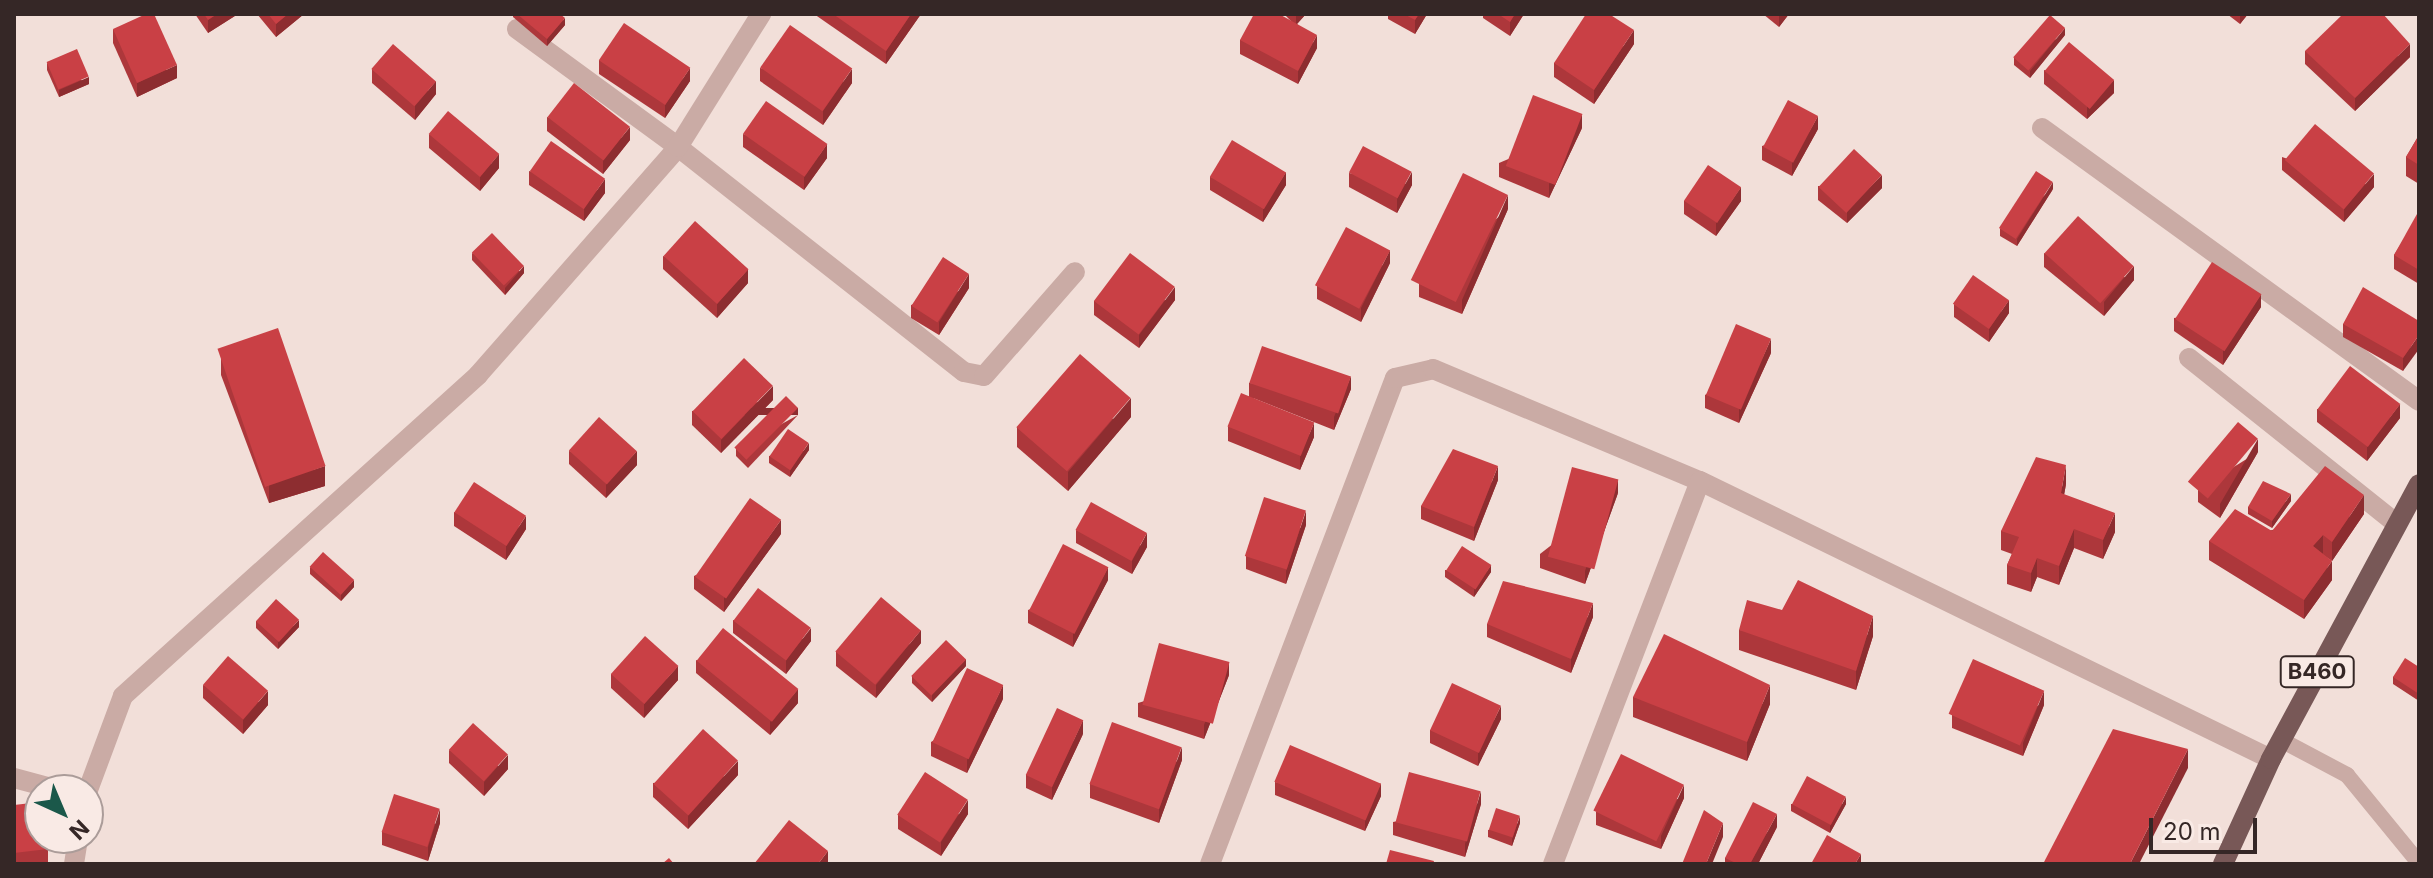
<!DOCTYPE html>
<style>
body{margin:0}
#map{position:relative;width:2433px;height:878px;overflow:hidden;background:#f2dfd9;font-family:Inter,sans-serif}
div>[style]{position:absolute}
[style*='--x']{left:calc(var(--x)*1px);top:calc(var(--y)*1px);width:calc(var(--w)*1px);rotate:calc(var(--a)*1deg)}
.lane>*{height:16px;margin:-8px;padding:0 8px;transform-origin:8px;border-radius:8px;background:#caaba5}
.street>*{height:20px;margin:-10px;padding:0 10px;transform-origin:10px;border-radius:10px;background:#caaba5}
.primary>*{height:20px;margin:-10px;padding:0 10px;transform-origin:10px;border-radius:10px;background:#785857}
.wall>*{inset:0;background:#ad373b}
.shaded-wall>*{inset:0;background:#8d2d30;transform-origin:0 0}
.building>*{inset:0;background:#c94045;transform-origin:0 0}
span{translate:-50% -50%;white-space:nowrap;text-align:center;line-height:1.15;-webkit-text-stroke:8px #f9eae5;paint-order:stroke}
.shield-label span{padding:2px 6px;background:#f9eae5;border:2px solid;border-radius:6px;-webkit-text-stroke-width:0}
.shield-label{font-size:22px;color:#352726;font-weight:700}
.frame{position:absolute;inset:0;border:16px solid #352726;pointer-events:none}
.north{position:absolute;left:24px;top:774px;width:80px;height:80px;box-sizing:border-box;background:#f9eae5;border:2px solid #ab9c99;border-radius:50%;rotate:136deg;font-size:22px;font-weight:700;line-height:32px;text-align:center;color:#352726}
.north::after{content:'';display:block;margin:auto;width:28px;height:36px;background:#1b584a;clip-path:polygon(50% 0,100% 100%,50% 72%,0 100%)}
.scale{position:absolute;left:2149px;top:818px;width:108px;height:36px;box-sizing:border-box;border:4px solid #352726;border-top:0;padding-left:10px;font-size:24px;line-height:28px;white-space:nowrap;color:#352726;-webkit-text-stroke:6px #f9eae5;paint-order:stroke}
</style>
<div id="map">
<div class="lane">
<i style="--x:2281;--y:740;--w:75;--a:27.9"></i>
<i style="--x:2347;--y:775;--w:106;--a:50.7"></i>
</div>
<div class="street">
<i style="--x:517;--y:29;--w:200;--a:36.2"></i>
<i style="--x:678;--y:147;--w:364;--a:38.2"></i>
<i style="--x:964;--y:372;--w:20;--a:11"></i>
<i style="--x:984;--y:376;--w:138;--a:-48.8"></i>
<i style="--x:2042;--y:128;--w:465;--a:35.9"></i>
<i style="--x:2189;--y:358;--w:265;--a:38.6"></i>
<i style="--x:14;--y:778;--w:47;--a:14.9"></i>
<i style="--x:88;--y:790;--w:100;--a:-69.6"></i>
<i style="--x:123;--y:696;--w:479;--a:-42.1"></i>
<i style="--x:478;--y:375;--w:303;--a:-48.7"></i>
<i style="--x:678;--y:147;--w:157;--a:-58"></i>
<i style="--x:74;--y:864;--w:26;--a:-81"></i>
<i style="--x:1210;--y:864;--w:520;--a:-69.16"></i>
<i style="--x:1395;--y:378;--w:39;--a:-13"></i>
<i style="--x:1433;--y:369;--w:290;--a:22.8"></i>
<i style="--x:1700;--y:481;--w:635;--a:25.96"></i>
<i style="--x:1553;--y:864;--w:410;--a:-69"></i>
</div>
<div class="primary">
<i style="--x:2223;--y:864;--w:115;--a:-65.4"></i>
<i style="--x:2271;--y:759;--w:312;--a:-61.7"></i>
</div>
<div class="wall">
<i style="clip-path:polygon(195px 14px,238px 14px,208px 33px)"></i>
<i style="clip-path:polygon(257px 14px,304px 14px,276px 37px)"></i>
<i style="clip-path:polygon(513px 14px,560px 14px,565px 25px,547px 46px,513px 17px)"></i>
<i style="clip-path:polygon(814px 14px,921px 14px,886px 64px)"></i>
<i style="clip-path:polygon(1284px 14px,1306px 14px,1297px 24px,1317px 48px,1298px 84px,1240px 54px,1240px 40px,1291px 21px)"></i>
<i style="clip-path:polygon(1388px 14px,1427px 14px,1415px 34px,1388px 19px)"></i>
<i style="clip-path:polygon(1483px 14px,1524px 14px,1510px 36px,1483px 18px)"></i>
<i style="clip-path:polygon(1763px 14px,1789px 14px,1779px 27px)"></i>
<i style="clip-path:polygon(2227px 14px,2248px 14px,2240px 24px)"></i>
<i style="clip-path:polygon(113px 29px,177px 78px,137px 97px,113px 43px)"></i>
<i style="clip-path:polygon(2065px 35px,2030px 78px,2014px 65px,2014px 58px)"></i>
<i style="clip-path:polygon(1634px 44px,1594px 104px,1554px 77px,1554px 63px)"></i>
<i style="clip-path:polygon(2305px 51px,2410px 57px,2355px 111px,2305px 64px)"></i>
<i style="clip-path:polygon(599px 60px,690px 81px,665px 118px,599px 74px)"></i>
<i style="clip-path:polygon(47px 63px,89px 84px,59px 97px,47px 70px)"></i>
<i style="clip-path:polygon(760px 68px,852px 83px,823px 125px,760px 81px)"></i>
<i style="clip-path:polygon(372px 69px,436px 94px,415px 120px,372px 83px)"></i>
<i style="clip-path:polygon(2044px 70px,2114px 93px,2087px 119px,2044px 84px)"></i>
<i style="clip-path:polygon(547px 117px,630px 140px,603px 174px,547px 131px)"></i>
<i style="clip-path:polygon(1582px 128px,1549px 198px,1499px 177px,1499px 163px)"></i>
<i style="clip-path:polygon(1818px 129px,1792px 176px,1762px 160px,1762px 146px)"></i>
<i style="clip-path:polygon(429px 134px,499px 168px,480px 191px,429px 148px)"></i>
<i style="clip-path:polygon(743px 134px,827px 158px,804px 190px,743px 147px)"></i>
<i style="clip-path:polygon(2419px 135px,2419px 184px,2406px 176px,2406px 157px)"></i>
<i style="clip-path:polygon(2282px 157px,2374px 187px,2344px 222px,2282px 170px)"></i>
<i style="clip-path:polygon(529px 171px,605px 193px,584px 221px,529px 185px)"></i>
<i style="clip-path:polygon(1349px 173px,1412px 185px,1397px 213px,1349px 187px)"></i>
<i style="clip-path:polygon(1210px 177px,1286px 185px,1263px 222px,1210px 190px)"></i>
<i style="clip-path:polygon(1818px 186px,1882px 188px,1847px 223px,1818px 200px)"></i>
<i style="clip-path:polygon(2053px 189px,2017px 246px,2000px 236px,2000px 229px)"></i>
<i style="clip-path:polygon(1684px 201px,1741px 201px,1716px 236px,1684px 214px)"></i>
<i style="clip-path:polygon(1508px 209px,1462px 314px,1419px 297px,1419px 284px)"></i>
<i style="clip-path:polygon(2419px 215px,2419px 284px,2394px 269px,2394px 255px)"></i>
<i style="clip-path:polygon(472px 253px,524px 273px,505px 295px,472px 260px)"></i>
<i style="clip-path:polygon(2044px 253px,2134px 280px,2104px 316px,2044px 267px)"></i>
<i style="clip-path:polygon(663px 256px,748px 283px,717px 318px,663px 269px)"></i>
<i style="clip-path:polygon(1390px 263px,1361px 322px,1317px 299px,1317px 286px)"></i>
<i style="clip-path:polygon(969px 288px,939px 335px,911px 318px,911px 305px)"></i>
<i style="clip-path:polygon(1175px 300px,1139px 348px,1094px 315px,1094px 301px)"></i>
<i style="clip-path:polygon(1954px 304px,2009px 313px,1989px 342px,1954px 317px)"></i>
<i style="clip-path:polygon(2261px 307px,2223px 365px,2174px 331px,2174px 318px)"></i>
<i style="clip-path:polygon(2419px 321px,2403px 371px,2343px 337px,2343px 324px)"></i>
<i style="clip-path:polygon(1771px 353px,1739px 423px,1705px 408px,1705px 395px)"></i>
<i style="clip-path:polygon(221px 356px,325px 486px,269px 503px,221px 375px)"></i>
<i style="clip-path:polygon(1249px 383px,1351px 389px,1334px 430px,1253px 398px,1314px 437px,1300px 470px,1228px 441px,1228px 427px,1249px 396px)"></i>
<i style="clip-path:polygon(773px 400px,721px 453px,692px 425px,692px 411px)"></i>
<i style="clip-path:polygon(2317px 409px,2400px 418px,2367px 461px,2317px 422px)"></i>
<i style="clip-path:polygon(798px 415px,748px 468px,736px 456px,736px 449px)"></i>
<i style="clip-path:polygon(1131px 417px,1068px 491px,1017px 447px,1017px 428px)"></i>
<i style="clip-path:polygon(809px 450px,790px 477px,769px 463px,769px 456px)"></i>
<i style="clip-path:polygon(569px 451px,637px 465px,606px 498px,569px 464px)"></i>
<i style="clip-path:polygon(2258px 452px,2220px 518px,2198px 502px,2198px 489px)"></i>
<i style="clip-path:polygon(1498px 480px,1474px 541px,1421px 519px,1421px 506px)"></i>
<i style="clip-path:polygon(2066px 484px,2064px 495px,2115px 532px,2103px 559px,2074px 548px,2059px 585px,2037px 577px,2031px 592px,2007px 584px,2007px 565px,2012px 554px,2001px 550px,2001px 531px)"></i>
<i style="clip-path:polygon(1618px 493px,1585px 584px,1540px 568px,1540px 554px)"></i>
<i style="clip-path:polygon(2291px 501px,2272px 528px,2248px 514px,2248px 507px)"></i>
<i style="clip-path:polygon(454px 512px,526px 529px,506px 560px,454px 526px)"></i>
<i style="clip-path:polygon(2364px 514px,2332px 561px,2323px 555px,2332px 580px,2304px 619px,2209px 560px,2209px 541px)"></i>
<i style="clip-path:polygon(1306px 525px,1286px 584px,1246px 569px,1246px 556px)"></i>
<i style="clip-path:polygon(1076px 530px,1147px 547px,1132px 574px,1076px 543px)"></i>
<i style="clip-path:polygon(781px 534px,724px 612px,694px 589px,694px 576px)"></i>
<i style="clip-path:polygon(310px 567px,354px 587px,341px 601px,310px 574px)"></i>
<i style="clip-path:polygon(1445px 570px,1491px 572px,1474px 597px,1445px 577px)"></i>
<i style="clip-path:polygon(1108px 580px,1073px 647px,1028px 623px,1028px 610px)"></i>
<i style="clip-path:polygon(1593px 617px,1571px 673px,1487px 637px,1487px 624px)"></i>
<i style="clip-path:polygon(733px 620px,811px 641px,786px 674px,733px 633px)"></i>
<i style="clip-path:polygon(256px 621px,299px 627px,278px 649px,256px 628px)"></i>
<i style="clip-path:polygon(1739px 630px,1873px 636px,1856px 690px,1739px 650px)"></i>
<i style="clip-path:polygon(921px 643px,876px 698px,836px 666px,836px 652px)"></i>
<i style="clip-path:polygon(696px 660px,798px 703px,770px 735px,696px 673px)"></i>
<i style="clip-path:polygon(966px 666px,932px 702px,912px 683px,912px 676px)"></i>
<i style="clip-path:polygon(2419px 667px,2419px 701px,2393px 684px,2393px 677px)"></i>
<i style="clip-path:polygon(611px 674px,678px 680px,644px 718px,611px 688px)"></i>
<i style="clip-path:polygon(1229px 675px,1204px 739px,1138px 717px,1138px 703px)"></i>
<i style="clip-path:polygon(203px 685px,268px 705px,243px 734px,203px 698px)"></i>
<i style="clip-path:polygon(1633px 697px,1770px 704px,1747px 761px,1633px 717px)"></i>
<i style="clip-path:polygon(1003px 699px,967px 773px,931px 756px,931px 742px)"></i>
<i style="clip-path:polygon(2044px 705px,2023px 756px,1952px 728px,1952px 715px)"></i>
<i style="clip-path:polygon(1501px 719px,1478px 766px,1430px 743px,1430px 730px)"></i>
<i style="clip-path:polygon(1083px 734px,1052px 800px,1026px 788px,1026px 775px)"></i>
<i style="clip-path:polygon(449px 750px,508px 769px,484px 796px,449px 763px)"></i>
<i style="clip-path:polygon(1182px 760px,1159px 823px,1090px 798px,1090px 784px)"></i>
<i style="clip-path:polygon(738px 775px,688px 829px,653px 797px,653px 783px)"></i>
<i style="clip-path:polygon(1275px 782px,1381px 796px,1365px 831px,1275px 795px)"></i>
<i style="clip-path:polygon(1684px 798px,1661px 849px,1596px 825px,1596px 812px)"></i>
<i style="clip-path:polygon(1481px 804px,1465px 857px,1393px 835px,1393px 822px)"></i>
<i style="clip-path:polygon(1791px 804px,1846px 804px,1830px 833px,1791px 811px)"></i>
<i style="clip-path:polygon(14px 805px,48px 849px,48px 863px,14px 864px)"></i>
<i style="clip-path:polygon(968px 814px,941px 856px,898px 829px,898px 815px)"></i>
<i style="clip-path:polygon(440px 823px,428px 861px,382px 845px,382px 832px)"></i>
<i style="clip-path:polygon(1520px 823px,1512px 846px,1488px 837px,1488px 830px)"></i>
<i style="clip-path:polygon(1777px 827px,1758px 864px,1725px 864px,1725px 858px)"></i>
</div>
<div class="shaded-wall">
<i style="clip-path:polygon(217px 14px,238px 14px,208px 33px,208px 20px)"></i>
<i style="clip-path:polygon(288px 14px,304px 14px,276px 37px,276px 24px)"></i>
<i style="clip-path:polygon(911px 14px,921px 14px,886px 64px,886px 51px)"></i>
<i style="clip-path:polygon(1296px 14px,1306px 14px,1296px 25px)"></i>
<i style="clip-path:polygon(1419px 14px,1427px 14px,1415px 34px,1415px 20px)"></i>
<i style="clip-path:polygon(1515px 14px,1524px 14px,1510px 36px,1510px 22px)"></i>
<i style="clip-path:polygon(1779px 14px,1789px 14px,1779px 27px)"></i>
<i style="clip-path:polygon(2240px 14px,2248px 14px,2240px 24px)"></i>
<i style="clip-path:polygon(565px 18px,565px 25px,547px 46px,547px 39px)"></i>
<i style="clip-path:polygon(2065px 28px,2065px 35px,2030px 78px,2030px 71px)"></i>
<i style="clip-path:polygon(1634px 30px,1634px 44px,1594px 104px,1594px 90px)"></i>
<i style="clip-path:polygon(1317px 35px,1317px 48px,1298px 84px,1298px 71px)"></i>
<i style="clip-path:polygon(2410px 44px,2410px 57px,2355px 111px,2355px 98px)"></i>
<i style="clip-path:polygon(177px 65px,177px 78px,137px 97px,137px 83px)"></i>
<i style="clip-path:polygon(690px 68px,690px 81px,665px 118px,665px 105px)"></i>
<i style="clip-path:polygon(852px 69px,852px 83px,823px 125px,823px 111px)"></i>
<i style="clip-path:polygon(89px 77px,89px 84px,59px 97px,59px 90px)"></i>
<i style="clip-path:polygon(2114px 80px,2114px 93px,2087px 119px,2087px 105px)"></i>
<i style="clip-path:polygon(436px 81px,436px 94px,415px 120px,415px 106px)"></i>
<i style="clip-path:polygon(1582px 114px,1582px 128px,1549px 198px,1549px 184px)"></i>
<i style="clip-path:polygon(1818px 116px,1818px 129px,1792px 176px,1792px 162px)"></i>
<i style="clip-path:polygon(630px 127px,630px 140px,603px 174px,603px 160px)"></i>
<i style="clip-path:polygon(827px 144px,827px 158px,804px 190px,804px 177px)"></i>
<i style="clip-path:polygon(499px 154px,499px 168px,480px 191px,480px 177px)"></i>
<i style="clip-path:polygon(1286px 172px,1286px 185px,1263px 222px,1263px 208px)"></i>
<i style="clip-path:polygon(1412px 172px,1412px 185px,1397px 213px,1397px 199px)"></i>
<i style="clip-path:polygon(2374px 174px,2374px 187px,2344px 222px,2344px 209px)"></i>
<i style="clip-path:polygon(1882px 175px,1882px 188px,1847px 223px,1847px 210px)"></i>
<i style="clip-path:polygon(605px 179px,605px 193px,584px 221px,584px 208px)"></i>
<i style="clip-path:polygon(2053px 182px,2053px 189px,2017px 246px,2017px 239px)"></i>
<i style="clip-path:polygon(1741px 187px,1741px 201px,1716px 236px,1716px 223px)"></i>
<i style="clip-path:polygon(1508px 195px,1508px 209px,1462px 314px,1462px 300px)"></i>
<i style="clip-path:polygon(1390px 250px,1390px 263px,1361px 322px,1361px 308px)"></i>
<i style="clip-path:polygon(524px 266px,524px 273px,505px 295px,505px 288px)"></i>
<i style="clip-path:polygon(2134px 266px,2134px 280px,2104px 316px,2104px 302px)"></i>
<i style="clip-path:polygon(748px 269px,748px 283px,717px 318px,717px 304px)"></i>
<i style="clip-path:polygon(969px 274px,969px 288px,939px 335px,939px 322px)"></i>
<i style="clip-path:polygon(1175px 287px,1175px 300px,1139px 348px,1139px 335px)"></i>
<i style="clip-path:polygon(2261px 294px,2261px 307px,2223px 365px,2223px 351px)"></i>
<i style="clip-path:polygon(2009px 300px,2009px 313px,1989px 342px,1989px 329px)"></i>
<i style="clip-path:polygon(2419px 335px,2419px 349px,2403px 371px,2403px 358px)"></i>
<i style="clip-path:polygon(1771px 339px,1771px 353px,1739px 423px,1739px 409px)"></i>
<i style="clip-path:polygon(1351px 376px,1351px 389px,1334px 430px,1334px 417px)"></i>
<i style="clip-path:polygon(773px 386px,773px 400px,721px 453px,721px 440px)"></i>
<i style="clip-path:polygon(1131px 398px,1131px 417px,1068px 491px,1068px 472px)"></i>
<i style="clip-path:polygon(2400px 404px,2400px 418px,2367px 461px,2367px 447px)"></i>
<i style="left:798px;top:408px;width:7px;height:73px;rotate:90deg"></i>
<i style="clip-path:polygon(1314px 423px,1314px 437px,1300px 470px,1300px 456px)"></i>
<i style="clip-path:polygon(2258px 439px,2258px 452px,2220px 518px,2220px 504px)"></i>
<i style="clip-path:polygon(809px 443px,809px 450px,790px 477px,790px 470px)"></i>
<i style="clip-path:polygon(637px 451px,637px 465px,606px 498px,606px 484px)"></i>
<i style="clip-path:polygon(2066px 465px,2066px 484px,2061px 512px,2061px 493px)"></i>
<i style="clip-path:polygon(325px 466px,325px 486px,269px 503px,269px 484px)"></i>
<i style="clip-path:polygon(1498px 466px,1498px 480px,1474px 541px,1474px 527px)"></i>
<i style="clip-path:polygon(1618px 479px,1618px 493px,1585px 584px,1585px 571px)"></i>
<i style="clip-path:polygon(2291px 494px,2291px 501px,2272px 528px,2272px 521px)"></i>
<i style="clip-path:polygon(2364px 495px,2364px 514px,2332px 561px,2332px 542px)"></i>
<i style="clip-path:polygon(1306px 511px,1306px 525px,1286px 584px,1286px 571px)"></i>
<i style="clip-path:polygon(2115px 513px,2115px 532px,2103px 559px,2103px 540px)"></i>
<i style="clip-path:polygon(526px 516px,526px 529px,506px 560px,506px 546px)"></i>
<i style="clip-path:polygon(781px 520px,781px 534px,724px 612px,724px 598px)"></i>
<i style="clip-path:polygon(2074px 529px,2074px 548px,2059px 585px,2059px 566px)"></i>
<i style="clip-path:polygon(1147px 533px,1147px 547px,1132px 574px,1132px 561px)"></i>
<i style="clip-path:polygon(2323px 535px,2323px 554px,2313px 546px)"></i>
<i style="clip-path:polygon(2037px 558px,2037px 577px,2031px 592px,2031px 573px)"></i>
<i style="clip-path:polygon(2332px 561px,2332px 580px,2304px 619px,2304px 600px)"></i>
<i style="clip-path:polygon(1491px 565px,1491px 572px,1474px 597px,1474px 590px)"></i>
<i style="clip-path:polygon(1108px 567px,1108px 580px,1073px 647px,1073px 633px)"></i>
<i style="clip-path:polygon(354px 580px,354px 587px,341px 601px,341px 594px)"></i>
<i style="clip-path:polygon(1593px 603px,1593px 617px,1571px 673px,1571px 659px)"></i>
<i style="clip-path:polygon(1873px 616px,1873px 636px,1856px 690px,1856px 671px)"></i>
<i style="clip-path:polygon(299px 620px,299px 627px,278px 649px,278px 642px)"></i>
<i style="clip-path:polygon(811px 628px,811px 641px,786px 674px,786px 660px)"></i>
<i style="clip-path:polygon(921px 630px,921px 643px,876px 698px,876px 685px)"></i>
<i style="clip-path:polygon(966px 659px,966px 666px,932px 702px,932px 694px)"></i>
<i style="clip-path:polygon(1229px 662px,1229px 675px,1204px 739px,1204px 725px)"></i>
<i style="clip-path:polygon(678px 666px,678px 680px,644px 718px,644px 704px)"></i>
<i style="clip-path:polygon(1003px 685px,1003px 699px,967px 773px,967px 760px)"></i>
<i style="clip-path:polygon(1770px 685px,1770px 704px,1747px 761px,1747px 742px)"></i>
<i style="clip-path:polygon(798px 689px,798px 703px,770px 735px,770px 722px)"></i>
<i style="clip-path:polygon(268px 691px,268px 705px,243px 734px,243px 720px)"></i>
<i style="clip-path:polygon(2044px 691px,2044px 705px,2023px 756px,2023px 743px)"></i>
<i style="clip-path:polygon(1501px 706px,1501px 719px,1478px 766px,1478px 752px)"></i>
<i style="clip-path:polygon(1083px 720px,1083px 734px,1052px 800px,1052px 787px)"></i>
<i style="clip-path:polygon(1182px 747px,1182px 760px,1159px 823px,1159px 809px)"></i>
<i style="clip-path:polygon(2188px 749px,2188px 768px,2139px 864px,2130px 864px)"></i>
<i style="clip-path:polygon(508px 755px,508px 769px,484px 796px,484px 782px)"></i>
<i style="clip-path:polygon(738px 761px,738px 775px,688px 829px,688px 815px)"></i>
<i style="clip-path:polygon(1381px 783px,1381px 796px,1365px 831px,1365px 817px)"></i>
<i style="clip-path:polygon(1684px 785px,1684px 798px,1661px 849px,1661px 836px)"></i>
<i style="clip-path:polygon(1481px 791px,1481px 804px,1465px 857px,1465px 844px)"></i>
<i style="clip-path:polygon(1846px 797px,1846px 804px,1830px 833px,1830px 826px)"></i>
<i style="clip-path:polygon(968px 800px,968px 814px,941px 856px,941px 842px)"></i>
<i style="clip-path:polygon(440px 809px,440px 823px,428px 861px,428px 847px)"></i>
<i style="clip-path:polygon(1777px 814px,1777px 827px,1758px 864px,1750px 864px)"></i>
<i style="clip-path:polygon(1520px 816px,1520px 823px,1512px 846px,1512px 839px)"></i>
<i style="clip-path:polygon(1723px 823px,1723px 837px,1712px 864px,1706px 864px)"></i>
<i style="clip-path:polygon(828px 851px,828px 864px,818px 864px)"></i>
<i style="clip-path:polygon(1861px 854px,1861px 864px,1855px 864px)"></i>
</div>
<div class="building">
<i style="clip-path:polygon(146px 14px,154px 14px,177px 65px,137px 83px,113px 29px)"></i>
<i style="clip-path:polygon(204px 14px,217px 14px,208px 20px)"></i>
<i style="clip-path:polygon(268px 14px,288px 14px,276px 24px)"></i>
<i style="clip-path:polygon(517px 14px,560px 14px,565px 18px,547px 39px)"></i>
<i style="clip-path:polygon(833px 14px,911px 14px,886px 51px)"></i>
<i style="clip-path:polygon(1254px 14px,1279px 14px,1317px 35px,1298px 71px,1240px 40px)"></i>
<i style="clip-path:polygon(1404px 14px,1419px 14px,1415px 20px)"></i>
<i style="clip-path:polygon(1498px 14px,1515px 14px,1510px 22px)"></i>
<i style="clip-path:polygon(1586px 14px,1609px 14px,1634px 30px,1594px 90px,1554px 63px)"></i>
<i style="clip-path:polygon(2343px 14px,2383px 14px,2410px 44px,2355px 98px,2305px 51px)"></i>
<i style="left:2050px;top:15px;width:20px;height:56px;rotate:41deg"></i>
<i style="left:624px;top:23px;width:80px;height:45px;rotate:34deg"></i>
<i style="left:790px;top:25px;width:76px;height:52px;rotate:35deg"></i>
<i style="left:2069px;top:42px;width:59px;height:38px;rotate:40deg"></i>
<i style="left:393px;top:44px;width:57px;height:33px;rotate:41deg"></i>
<i style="left:77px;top:49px;width:30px;height:33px;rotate:67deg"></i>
<i style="left:574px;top:83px;width:71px;height:43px;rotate:38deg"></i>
<i style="left:1533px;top:95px;width:53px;height:76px;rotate:21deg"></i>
<i style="left:1788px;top:100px;width:34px;height:53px;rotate:28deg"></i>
<i style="left:766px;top:101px;width:75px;height:40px;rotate:35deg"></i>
<i style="left:448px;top:111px;width:67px;height:30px;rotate:40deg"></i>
<i style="left:2315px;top:124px;width:77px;height:47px;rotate:40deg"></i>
<i style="clip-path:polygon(2419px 135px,2419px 165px,2406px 157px)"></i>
<i style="left:1232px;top:140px;width:63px;height:43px;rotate:31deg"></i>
<i style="left:551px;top:141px;width:66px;height:37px;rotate:35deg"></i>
<i style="left:1363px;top:146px;width:55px;height:30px;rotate:28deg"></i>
<i style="left:1854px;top:149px;width:38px;height:52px;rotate:43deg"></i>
<i style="left:1708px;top:165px;width:40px;height:43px;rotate:34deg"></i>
<i style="left:2036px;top:171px;width:20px;height:68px;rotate:33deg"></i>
<i style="left:1463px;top:173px;width:50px;height:119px;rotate:26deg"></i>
<i style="clip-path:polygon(2417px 214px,2419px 215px,2419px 270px,2394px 255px)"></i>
<i style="left:2078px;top:216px;width:75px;height:50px;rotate:42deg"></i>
<i style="left:695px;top:221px;width:72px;height:47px;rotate:42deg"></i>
<i style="left:1346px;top:227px;width:50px;height:66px;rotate:28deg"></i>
<i style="left:492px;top:233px;width:46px;height:28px;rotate:46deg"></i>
<i style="left:1130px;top:253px;width:56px;height:60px;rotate:37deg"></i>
<i style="left:943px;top:257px;width:31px;height:58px;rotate:33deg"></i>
<i style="left:2212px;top:262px;width:59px;height:68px;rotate:33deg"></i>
<i style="left:1973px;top:275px;width:44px;height:35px;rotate:35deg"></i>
<i style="clip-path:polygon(2363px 287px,2419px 321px,2419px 335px,2403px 358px,2343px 324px)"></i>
<i style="left:1736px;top:324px;width:38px;height:77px;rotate:23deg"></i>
<i style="left:278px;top:328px;width:146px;height:64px;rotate:71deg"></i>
<i style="left:1262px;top:346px;width:94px;height:39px;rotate:19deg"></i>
<i style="left:1080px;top:354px;width:67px;height:97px;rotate:41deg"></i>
<i style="left:744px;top:358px;width:40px;height:74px;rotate:44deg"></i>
<i style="clip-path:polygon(14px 365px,16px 392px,14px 393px)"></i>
<i style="left:2350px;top:366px;width:63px;height:54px;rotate:37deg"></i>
<i style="left:1241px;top:393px;width:79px;height:36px;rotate:22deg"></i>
<i style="left:786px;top:396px;width:17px;height:73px;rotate:45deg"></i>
<i style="left:599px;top:417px;width:51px;height:45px;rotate:42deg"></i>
<i style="left:2238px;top:422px;width:26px;height:78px;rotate:40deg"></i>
<i style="left:788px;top:429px;width:25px;height:33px;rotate:34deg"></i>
<i style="clip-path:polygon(1453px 449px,1498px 466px,1474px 527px,1421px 506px)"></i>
<i style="clip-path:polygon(2036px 457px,2066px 465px,2061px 493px,2115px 513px,2103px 540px,2074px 529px,2059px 566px,2037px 558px,2031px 573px,2007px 565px,2019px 537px,2001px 531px)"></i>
<i style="clip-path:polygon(2325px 466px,2364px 495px,2332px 542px,2323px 535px,2313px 546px,2332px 561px,2304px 600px,2209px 541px,2235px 509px,2272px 531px)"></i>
<i style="left:1572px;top:467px;width:48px;height:93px;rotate:15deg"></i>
<i style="clip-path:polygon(2263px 481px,2291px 494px,2272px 521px,2248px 507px)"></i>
<i style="left:474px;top:482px;width:62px;height:36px;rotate:33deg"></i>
<i style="left:1264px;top:497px;width:44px;height:62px;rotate:18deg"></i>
<i style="left:750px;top:498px;width:38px;height:96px;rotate:35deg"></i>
<i style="left:1091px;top:502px;width:64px;height:32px;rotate:29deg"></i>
<i style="left:1063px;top:544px;width:51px;height:75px;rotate:27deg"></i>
<i style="left:1462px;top:546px;width:35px;height:29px;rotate:33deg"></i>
<i style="left:323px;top:552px;width:42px;height:20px;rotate:42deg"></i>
<i style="clip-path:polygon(1798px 580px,1873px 616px,1856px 671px,1739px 630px,1747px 600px,1782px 610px)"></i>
<i style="clip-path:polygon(1503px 581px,1593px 603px,1571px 659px,1487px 624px)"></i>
<i style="left:758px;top:588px;width:66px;height:41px;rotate:37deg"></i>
<i style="left:881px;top:597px;width:52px;height:71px;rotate:40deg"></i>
<i style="left:276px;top:599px;width:31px;height:30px;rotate:42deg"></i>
<i style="left:723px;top:628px;width:97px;height:42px;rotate:39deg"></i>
<i style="clip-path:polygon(1664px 634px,1770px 685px,1747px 742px,1633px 697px)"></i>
<i style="left:645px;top:636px;width:45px;height:51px;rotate:42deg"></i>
<i style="left:946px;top:640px;width:28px;height:50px;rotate:44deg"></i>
<i style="left:1159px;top:643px;width:73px;height:64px;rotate:15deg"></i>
<i style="left:228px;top:656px;width:53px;height:38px;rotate:41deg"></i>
<i style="clip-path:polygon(2405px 658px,2419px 667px,2419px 694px,2393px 677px)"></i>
<i style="left:1973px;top:659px;width:78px;height:60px;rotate:24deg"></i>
<i style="left:967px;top:668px;width:40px;height:82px;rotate:25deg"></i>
<i style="left:1452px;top:683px;width:54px;height:52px;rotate:25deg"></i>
<i style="left:1057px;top:708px;width:29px;height:74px;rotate:25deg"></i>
<i style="left:1112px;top:722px;width:74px;height:66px;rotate:20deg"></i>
<i style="left:473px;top:723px;width:47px;height:36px;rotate:42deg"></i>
<i style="left:703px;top:729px;width:47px;height:74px;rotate:42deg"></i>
<i style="clip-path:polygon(2113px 729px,2188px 749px,2130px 864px,2043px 864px)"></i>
<i style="left:1290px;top:745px;width:99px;height:40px;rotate:23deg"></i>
<i style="left:1621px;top:754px;width:70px;height:63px;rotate:26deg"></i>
<i style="left:925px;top:772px;width:51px;height:51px;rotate:33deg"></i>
<i style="left:1409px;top:772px;width:74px;height:52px;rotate:15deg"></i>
<i style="left:1807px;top:776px;width:44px;height:32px;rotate:28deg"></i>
<i style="left:394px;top:794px;width:48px;height:40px;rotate:18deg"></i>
<i style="clip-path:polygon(40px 802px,40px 838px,46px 838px,48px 849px,14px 853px,14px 805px)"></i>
<i style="clip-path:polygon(1753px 802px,1777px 814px,1750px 864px,1738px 864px,1725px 858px)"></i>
<i style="left:1496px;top:808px;width:25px;height:23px;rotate:18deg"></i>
<i style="clip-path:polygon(1704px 810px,1723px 823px,1706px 864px,1682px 864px)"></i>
<i style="clip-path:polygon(789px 820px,828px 851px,818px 864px,754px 864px)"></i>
<i style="clip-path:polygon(1827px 835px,1861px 854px,1855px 864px,1811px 864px)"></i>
<i style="clip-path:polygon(1390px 850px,1434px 861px,1433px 864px,1386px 864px)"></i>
<i style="clip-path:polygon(669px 858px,674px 864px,662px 864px)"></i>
</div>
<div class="shield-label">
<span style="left:2317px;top:672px">B460</span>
</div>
<div class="frame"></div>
<div class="north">N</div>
<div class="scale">20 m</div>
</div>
